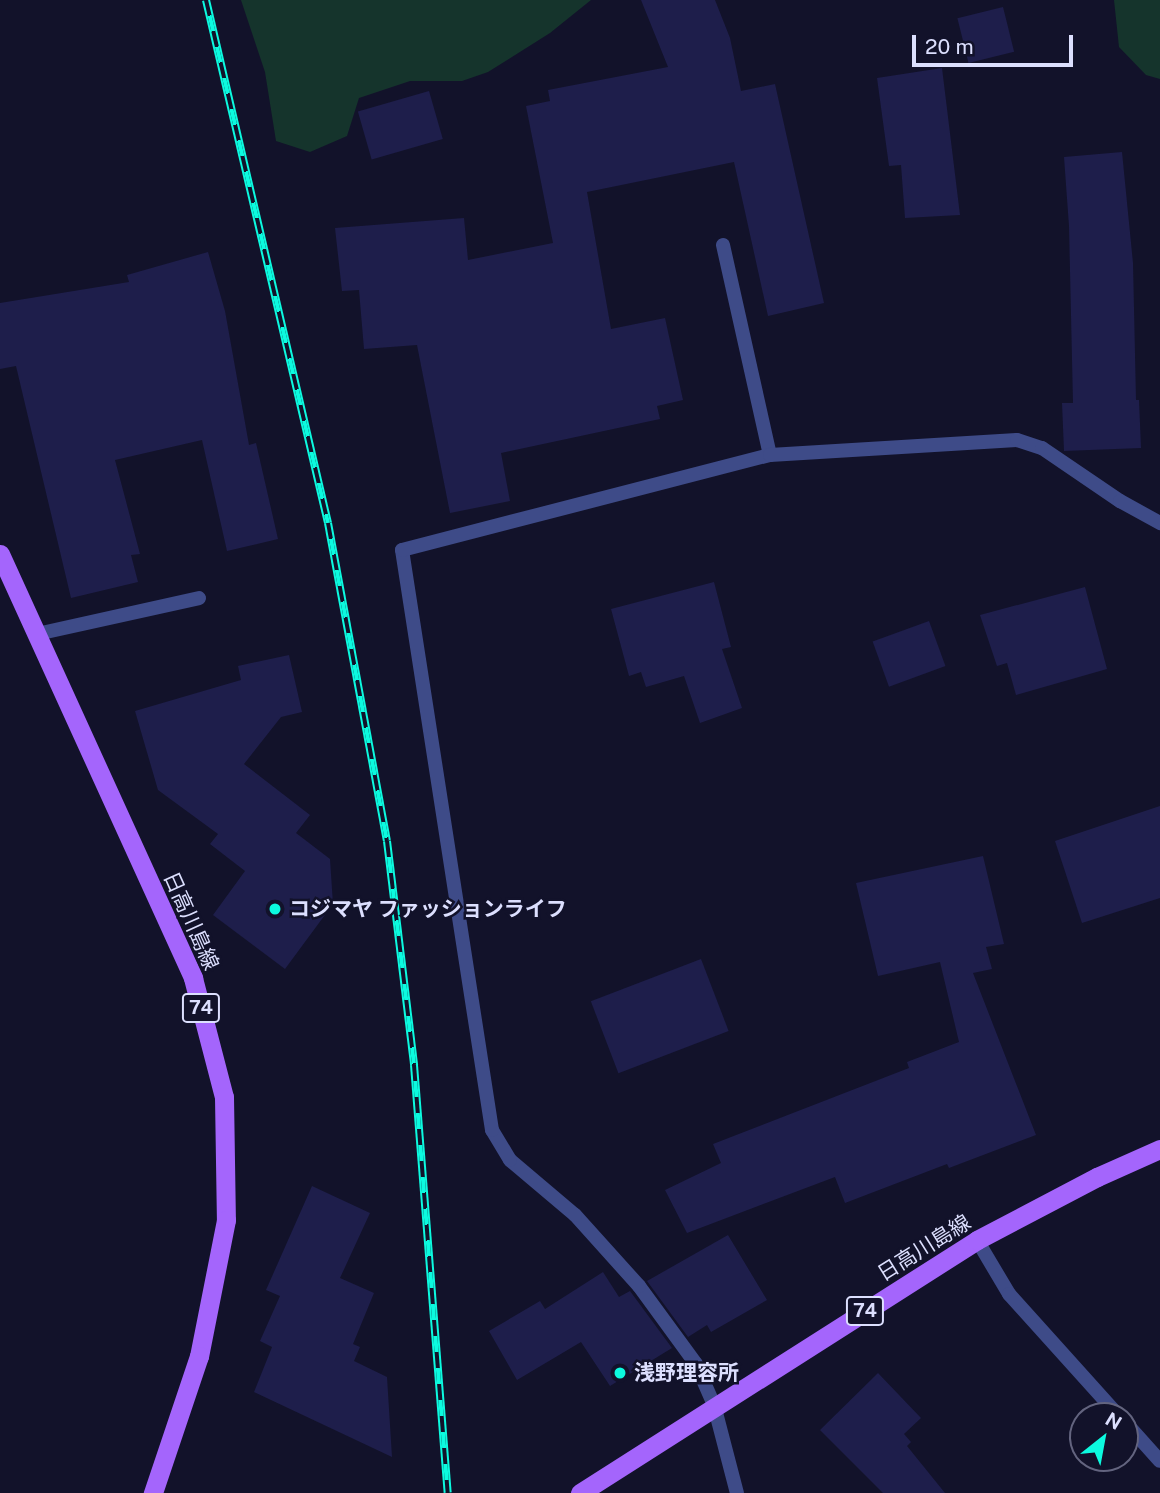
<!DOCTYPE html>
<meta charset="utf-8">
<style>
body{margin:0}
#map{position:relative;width:1160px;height:1493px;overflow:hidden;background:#12122a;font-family:"Public Sans","Noto Sans JP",sans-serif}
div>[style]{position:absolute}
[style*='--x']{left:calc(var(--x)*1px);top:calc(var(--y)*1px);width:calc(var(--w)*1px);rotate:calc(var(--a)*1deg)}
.green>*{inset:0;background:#15342c}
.building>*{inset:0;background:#1e1e4b;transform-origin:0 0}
.service>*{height:14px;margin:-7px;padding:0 7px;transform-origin:7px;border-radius:7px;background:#3e4b88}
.minor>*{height:14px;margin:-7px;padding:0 7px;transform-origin:7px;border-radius:7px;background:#3e4b88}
.tertiary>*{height:14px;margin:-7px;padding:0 7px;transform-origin:7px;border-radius:7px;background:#3e4b88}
.primary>*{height:19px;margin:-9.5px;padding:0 9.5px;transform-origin:9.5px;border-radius:9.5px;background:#a465fc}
.rail>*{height:8px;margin-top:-4px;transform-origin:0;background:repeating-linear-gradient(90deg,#12122a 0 16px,#0cfadf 0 32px);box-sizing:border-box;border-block:2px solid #0cfadf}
.dots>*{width:19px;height:19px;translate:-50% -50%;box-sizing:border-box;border:4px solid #12122a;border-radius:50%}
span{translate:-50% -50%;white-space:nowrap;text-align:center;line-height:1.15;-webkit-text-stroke:5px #12122a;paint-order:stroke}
.shield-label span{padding:2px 5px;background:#12122a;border:2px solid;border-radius:5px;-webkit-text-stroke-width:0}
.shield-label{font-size:19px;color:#dcdffe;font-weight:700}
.poi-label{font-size:21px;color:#dcdffe;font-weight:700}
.left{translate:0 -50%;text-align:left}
.street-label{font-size:21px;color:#dcdffe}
.north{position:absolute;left:1069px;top:1402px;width:70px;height:70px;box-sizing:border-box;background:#12122a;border:2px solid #63647f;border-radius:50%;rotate:31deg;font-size:19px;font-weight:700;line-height:28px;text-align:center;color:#dcdffe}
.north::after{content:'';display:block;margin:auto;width:24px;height:32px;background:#0cfadf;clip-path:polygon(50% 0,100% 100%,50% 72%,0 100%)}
.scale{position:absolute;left:912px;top:35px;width:161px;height:32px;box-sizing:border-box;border:4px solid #dcdffe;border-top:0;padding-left:9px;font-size:21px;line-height:24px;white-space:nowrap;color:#dcdffe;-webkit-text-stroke:5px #12122a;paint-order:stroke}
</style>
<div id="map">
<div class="green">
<i style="clip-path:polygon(241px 0,591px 0,550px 33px,488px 72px,462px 81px,410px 81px,359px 98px,347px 136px,310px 152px,276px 141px,265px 72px)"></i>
<i style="clip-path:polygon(1114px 0,1160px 0,1160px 79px,1146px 75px,1119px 47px)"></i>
</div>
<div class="building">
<i style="clip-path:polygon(641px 0,715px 0,730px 38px,741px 91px,775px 84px,824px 303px,768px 316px,734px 162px,587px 192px,611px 329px,665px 318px,683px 400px,657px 406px,660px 419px,501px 453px,510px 501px,450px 513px,417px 345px,364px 349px,359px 290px,342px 291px,335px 228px,464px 218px,468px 260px,553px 243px,526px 106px,550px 101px,548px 90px,668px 67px)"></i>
<i style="left:1003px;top:7px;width:46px;height:47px;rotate:76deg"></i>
<i style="clip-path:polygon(942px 68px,960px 215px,905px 218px,901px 165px,889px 166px,877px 78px)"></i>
<i style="left:429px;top:91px;width:50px;height:74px;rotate:74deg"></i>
<i style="clip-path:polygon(1122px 152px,1133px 263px,1136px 400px,1139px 400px,1141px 448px,1064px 451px,1062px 403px,1073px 403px,1069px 226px,1064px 157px)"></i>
<i style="clip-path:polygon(208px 252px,225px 311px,249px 445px,256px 443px,278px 539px,227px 551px,202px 440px,115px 460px,140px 554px,131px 555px,138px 582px,71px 598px,16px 366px,0 369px,0 303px,129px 282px,127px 275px)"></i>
<i style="clip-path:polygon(714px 582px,731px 647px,722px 649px,742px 708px,700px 723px,684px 676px,646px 687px,641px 672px,629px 676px,611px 609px)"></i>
<i style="clip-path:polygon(1085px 587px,1107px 669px,1016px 695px,1007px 663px,997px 666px,980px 615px)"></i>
<i style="left:929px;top:621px;width:48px;height:60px;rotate:70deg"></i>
<i style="clip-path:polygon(289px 655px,302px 712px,281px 717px,244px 764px,310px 815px,296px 833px,330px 859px,333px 904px,285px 969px,213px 915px,245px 871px,210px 844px,218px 834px,158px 790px,135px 711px,241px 680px,238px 666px)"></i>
<i style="clip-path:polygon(1160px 806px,1160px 898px,1082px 923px,1055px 841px)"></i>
<i style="clip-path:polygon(983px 856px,1004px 944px,986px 947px,992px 969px,973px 973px,1036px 1135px,949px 1168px,947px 1164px,845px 1203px,835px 1177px,687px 1233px,665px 1190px,721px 1163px,713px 1144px,909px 1068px,907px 1062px,959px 1042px,940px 962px,878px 976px,856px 883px)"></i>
<i style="left:701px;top:959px;width:77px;height:118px;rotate:69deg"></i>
<i style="clip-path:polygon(312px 1186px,370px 1213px,340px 1278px,374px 1293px,353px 1344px,360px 1347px,354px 1361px,387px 1377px,392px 1457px,254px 1392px,272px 1347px,260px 1341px,280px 1296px,266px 1290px)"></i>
<i style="clip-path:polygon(728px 1235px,767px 1300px,711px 1332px,707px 1325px,688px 1337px,647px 1281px)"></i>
<i style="clip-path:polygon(603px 1272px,619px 1297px,630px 1291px,672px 1348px,610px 1386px,581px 1342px,517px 1380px,489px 1331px,540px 1301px,545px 1309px)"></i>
<i style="clip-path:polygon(878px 1373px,921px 1418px,904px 1434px,911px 1442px,907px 1446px,945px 1493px,883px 1493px,820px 1430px)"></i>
</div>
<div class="service">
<i style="--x:723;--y:245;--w:215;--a:77.4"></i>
<i style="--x:37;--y:634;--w:166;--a:-12.5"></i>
</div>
<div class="minor">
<i style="--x:977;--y:1240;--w:63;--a:59.3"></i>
<i style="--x:1009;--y:1294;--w:164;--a:48"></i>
<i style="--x:714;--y:1405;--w:45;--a:-113.7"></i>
<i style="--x:696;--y:1364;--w:97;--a:-126.2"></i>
<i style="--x:639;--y:1286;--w:96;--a:-132"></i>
<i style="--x:575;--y:1215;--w:85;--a:-139.8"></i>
<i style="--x:510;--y:1160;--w:35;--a:-121"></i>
<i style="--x:492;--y:1130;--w:587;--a:-98.82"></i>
<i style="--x:402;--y:550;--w:380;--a:-14.5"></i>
<i style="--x:770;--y:455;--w:247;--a:-3.5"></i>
<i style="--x:1017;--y:440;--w:26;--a:18"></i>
<i style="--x:1042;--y:448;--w:94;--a:34.2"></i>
<i style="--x:1120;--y:501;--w:46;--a:28.8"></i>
<i style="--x:1125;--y:1422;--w:52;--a:48.1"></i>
</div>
<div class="tertiary">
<i style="--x:714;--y:1405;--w:91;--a:75.4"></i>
</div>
<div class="primary">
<i style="--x:0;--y:554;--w:466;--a:65.5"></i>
<i style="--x:193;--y:978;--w:123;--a:75.4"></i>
<i style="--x:224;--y:1097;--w:123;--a:89.1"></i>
<i style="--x:226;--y:1220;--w:139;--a:101.2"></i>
<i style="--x:199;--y:1356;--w:145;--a:108.6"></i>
<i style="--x:580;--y:1493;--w:471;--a:-32.5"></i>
<i style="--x:977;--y:1240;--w:136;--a:-27.7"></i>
<i style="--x:1097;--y:1177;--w:69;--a:-24"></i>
</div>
<div class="rail">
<i style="--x:206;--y:0;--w:537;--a:76.87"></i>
<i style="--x:328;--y:523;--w:323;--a:79.5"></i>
<i style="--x:387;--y:841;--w:226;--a:83.1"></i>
<i style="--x:414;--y:1065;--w:429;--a:85.5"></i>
</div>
<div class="dots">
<i style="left:275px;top:909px;background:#0cfadf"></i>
<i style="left:620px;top:1373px;background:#0cfadf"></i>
</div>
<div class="shield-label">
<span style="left:201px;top:1008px">74</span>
<span style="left:865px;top:1311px">74</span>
</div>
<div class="poi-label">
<span class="left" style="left:289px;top:909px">コジマヤ ファッションライフ</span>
<span class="left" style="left:634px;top:1373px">浅野理容所</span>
</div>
<div class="street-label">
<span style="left:191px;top:921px;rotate:66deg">日高川島線</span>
<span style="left:924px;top:1248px;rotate:-32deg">日高川島線</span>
</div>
<div class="north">N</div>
<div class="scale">20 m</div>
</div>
